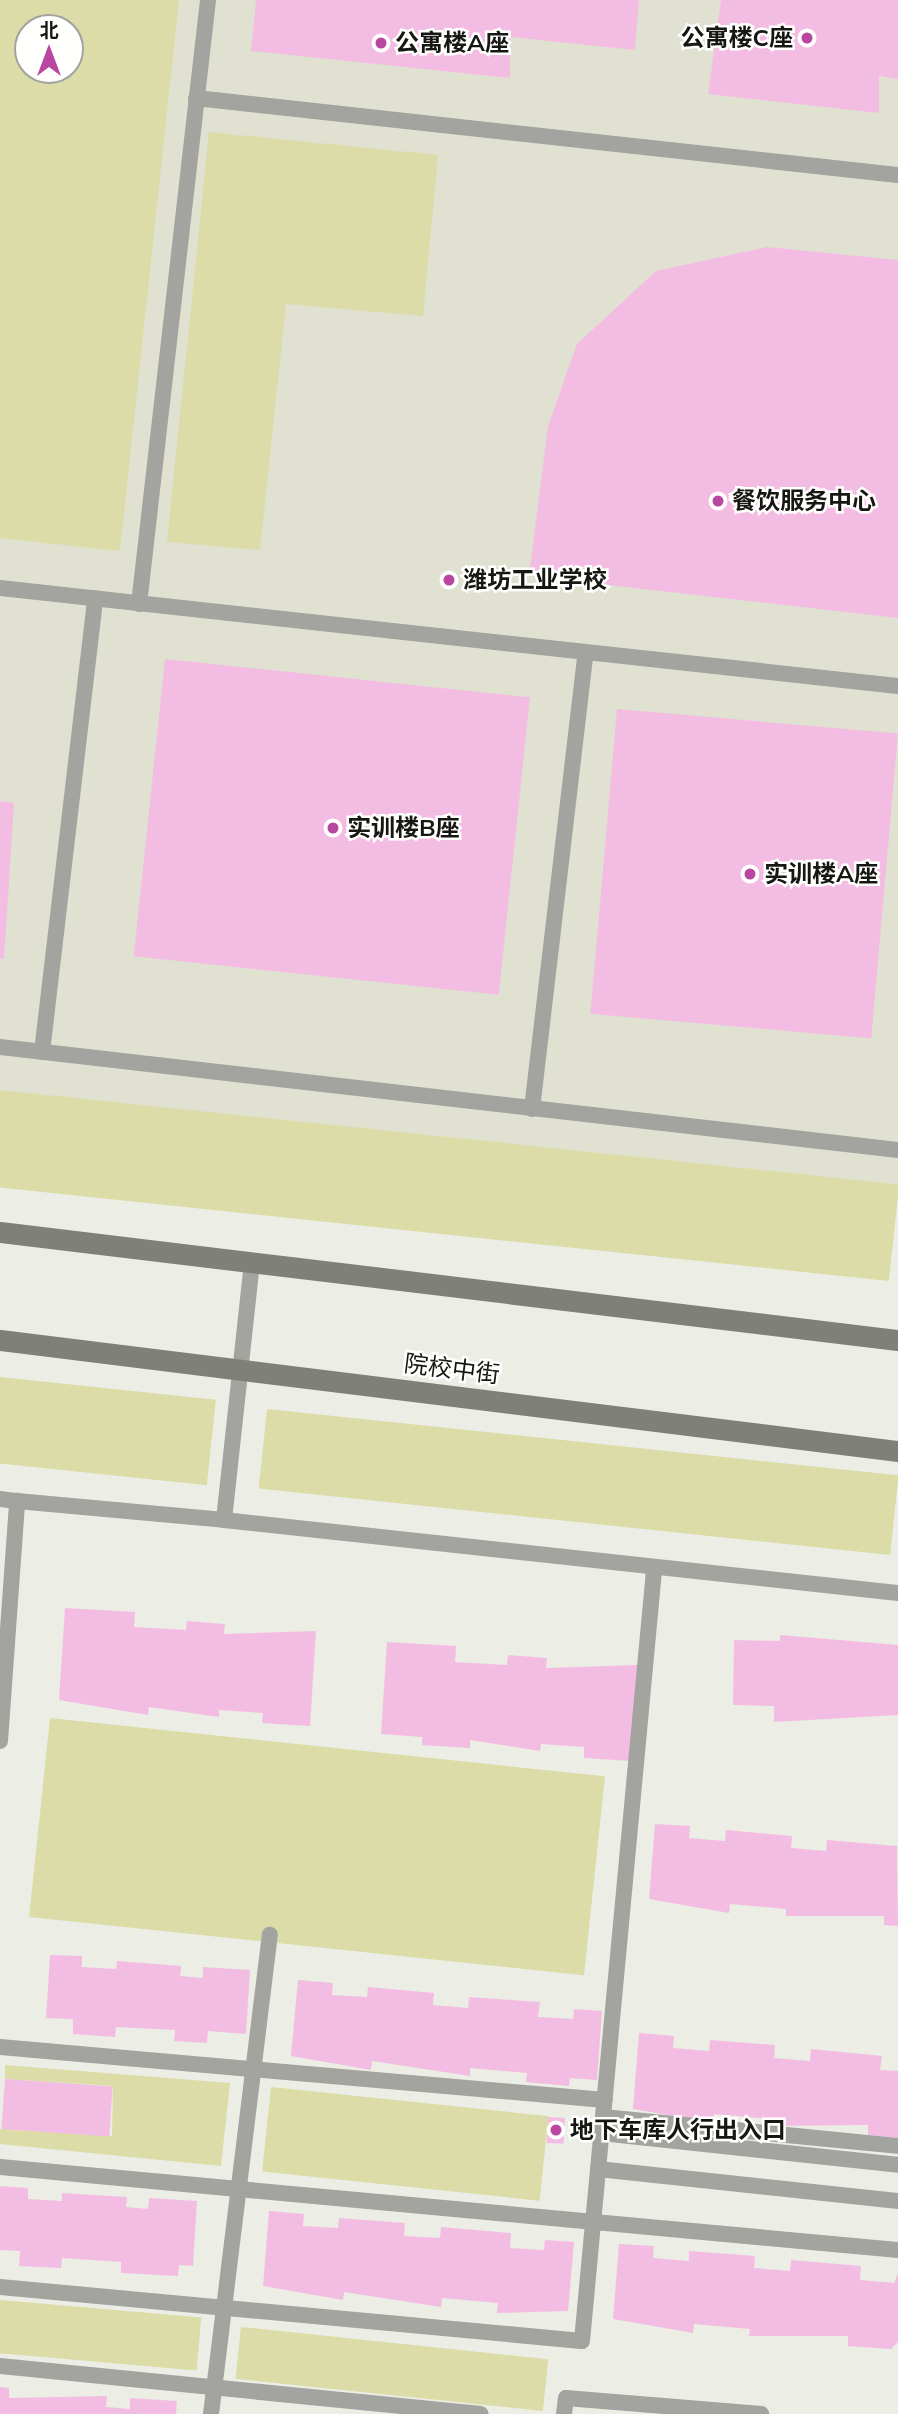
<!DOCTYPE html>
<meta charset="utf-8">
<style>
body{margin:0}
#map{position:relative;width:898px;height:2414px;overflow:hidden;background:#ecede4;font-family:Mulish,"Noto Sans SC",sans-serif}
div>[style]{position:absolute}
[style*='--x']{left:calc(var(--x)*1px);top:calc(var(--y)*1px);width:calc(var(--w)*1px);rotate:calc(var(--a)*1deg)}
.built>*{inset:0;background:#e0e1d1}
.green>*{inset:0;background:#dbdca7;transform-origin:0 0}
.building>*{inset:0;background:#f3bde3;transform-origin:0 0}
.service>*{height:16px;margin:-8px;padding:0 8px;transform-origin:8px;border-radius:8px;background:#a3a39f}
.secondary>*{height:21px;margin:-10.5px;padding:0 10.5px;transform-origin:10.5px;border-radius:10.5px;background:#80807b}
.dots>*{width:19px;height:19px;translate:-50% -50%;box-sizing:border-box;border:4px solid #fffffe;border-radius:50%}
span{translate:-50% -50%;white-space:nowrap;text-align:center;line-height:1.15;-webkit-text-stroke:5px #fffffe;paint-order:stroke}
.poi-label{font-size:24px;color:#161613;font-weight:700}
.right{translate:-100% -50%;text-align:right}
.left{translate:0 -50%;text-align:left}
.street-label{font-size:24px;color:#161613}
.north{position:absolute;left:14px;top:14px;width:70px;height:70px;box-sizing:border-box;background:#fffffe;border:2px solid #a2a2a0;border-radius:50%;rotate:0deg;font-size:19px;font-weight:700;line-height:28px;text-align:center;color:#161613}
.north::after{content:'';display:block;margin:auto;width:24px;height:32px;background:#b946a0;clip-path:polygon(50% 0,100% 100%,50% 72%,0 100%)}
</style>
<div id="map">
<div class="built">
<i style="clip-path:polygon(evenodd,0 0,898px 0,898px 1192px,0 1090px,0 0,28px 28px,70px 28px,70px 70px,28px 70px,28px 28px)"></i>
</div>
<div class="green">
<i style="clip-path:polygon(evenodd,0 0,179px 0,120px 551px,0 538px,0 0,28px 28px,70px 28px,70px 70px,28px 70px,28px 28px)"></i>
<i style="clip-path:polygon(209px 132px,438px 155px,423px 316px,286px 304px,260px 550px,167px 542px)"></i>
<i style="left:0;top:1090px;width:904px;height:97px;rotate:6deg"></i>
<i style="left:0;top:1377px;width:217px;height:86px;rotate:6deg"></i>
<i style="left:267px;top:1409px;width:635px;height:80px;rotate:6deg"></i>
<i style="left:50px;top:1718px;width:558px;height:200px;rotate:6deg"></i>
<i style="clip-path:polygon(5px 2065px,230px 2083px,221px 2166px,0 2144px,0 2129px,112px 2136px,113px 2086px,5px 2079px)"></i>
<i style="left:271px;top:2087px;width:279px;height:85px;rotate:6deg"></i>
<i style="left:0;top:2300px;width:202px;height:53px;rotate:5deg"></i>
<i style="left:241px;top:2327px;width:309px;height:52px;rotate:6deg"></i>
</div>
<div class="building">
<i style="clip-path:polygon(256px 0,639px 0,635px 50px,510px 37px,510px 78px,251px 51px)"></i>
<i style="clip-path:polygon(721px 0,898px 0,898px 79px,879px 76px,879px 113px,708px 94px)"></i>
<i style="clip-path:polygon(767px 247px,898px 260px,898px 618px,529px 576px,548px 426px,577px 344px,656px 271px)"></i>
<i style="left:165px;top:659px;width:367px;height:299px;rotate:6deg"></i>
<i style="left:617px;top:709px;width:282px;height:306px;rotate:5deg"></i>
<i style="clip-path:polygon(0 801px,14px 803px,4px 959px,0 959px)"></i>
<i style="clip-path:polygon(65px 1608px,135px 1612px,134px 1627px,186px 1630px,187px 1621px,225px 1624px,224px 1634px,316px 1631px,310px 1726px,262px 1723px,263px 1713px,219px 1710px,219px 1717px,149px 1707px,148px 1715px,59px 1700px)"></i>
<i style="clip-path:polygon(780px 1635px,898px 1645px,898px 1715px,774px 1722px,774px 1706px,733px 1705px,734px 1640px,780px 1641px)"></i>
<i style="clip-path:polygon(387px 1642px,456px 1646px,455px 1662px,507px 1665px,508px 1655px,547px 1658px,546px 1668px,638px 1665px,631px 1761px,584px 1758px,584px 1747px,541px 1744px,540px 1751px,470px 1740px,470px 1748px,422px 1745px,422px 1737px,381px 1734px)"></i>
<i style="clip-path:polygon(655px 1824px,690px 1826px,689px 1838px,725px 1841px,726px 1830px,792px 1836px,791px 1848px,826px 1851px,827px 1840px,897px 1846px,898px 1926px,884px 1925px,884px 1916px,786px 1916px,786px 1909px,730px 1904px,729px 1913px,649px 1899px)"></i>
<i style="clip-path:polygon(50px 1955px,82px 1956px,82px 1967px,116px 1969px,117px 1961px,181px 1966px,180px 1976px,203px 1978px,203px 1967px,250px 1970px,246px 2034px,208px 2031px,207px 2043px,174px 2041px,175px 2030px,116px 2027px,115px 2037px,73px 2034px,73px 2019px,46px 2018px)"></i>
<i style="clip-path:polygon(298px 1980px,333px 1983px,332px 1995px,367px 1997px,368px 1987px,434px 1993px,433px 2005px,468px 2008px,469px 1997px,540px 2002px,538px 2017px,573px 2019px,574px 2009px,602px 2011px,597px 2080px,570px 2078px,569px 2086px,526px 2082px,527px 2073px,470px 2068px,470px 2076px,372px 2061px,371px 2070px,291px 2056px)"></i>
<i style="clip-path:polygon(639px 2033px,674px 2036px,673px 2048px,709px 2051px,710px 2040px,775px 2045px,774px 2058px,810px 2061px,811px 2049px,882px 2056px,880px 2070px,898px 2071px,898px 2138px,868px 2135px,868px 2125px,769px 2126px,770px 2119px,714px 2114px,713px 2123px,633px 2109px)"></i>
<i style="left:5px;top:2079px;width:108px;height:50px;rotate:4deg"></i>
<i style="left:548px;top:2117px;width:17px;height:26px;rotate:3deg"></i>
<i style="clip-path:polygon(0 2186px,28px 2188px,28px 2199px,62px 2201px,62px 2193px,127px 2197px,126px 2207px,148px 2209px,149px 2198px,197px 2201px,193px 2266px,179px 2265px,178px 2276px,121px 2273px,121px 2262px,62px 2258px,61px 2268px,19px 2266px,20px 2251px,0 2250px)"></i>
<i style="clip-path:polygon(269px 2211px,304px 2214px,303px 2226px,338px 2228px,339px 2218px,405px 2223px,404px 2236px,440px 2238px,441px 2227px,511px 2233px,510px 2248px,544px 2250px,545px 2240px,574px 2242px,568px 2311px,497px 2313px,498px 2303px,442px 2298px,441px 2307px,344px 2292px,343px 2300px,263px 2286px)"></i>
<i style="clip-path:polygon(619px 2244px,654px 2246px,653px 2258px,689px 2261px,689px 2251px,755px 2256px,754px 2268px,790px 2271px,791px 2260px,861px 2266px,860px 2280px,894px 2283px,898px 2273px,898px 2342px,891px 2349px,848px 2346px,848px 2336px,749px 2336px,750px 2329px,694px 2324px,693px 2333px,613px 2319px)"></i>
<i style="clip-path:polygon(0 2387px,9px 2388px,9px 2398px,107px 2396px,106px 2407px,130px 2409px,130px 2398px,177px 2401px,176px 2414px,0 2414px)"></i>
</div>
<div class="service">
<i style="--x:196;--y:98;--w:706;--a:6.26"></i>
<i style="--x:0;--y:588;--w:903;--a:6.23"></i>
<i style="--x:139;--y:604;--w:608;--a:-83.48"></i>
<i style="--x:0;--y:1047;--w:904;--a:6.54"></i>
<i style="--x:42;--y:1052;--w:457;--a:-83.3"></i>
<i style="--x:532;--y:1109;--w:460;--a:-83.3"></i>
<i style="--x:0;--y:1499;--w:17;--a:7"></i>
<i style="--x:224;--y:1520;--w:678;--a:6.18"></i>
<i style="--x:0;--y:1741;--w:241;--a:-85.9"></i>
<i style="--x:17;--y:1501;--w:208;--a:5.2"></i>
<i style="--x:224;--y:1520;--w:259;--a:-83.8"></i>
<i style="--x:0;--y:2047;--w:607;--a:5.01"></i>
<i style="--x:603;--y:2117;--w:296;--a:5.6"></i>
<i style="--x:601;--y:2133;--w:299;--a:6.1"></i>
<i style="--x:0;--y:2167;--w:902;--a:5.28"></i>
<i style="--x:598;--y:2169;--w:302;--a:6.1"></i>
<i style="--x:0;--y:2287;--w:584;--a:5.3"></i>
<i style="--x:582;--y:2341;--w:774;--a:-84.66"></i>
<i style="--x:0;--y:2366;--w:483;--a:5.7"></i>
<i style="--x:211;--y:2414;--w:483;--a:-83"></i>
<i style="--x:564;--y:2414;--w:16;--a:-83"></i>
<i style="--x:566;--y:2398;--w:196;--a:4.7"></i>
</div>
<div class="secondary">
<i style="--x:0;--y:1232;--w:904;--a:6.86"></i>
<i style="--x:0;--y:1340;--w:905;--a:7.05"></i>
</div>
<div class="dots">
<i style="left:807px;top:38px;background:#b946a0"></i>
<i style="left:381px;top:43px;background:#b946a0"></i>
<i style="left:718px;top:501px;background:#b946a0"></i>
<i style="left:449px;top:580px;background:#b946a0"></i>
<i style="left:333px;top:828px;background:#b946a0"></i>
<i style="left:750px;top:874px;background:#b946a0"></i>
<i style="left:556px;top:2130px;background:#b946a0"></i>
</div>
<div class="poi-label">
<span class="right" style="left:793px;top:38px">公寓楼C座</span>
<span class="left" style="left:395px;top:43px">公寓楼A座</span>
<span class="left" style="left:732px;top:501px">餐饮服务中心</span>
<span class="left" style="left:463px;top:580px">潍坊工业学校</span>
<span class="left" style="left:347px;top:828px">实训楼B座</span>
<span class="left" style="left:764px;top:874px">实训楼A座</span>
<span class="left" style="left:570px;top:2130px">地下车库人行出入口</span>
</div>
<div class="street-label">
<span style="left:452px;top:1369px;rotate:7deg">院校中街</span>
</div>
<div class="north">北</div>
</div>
